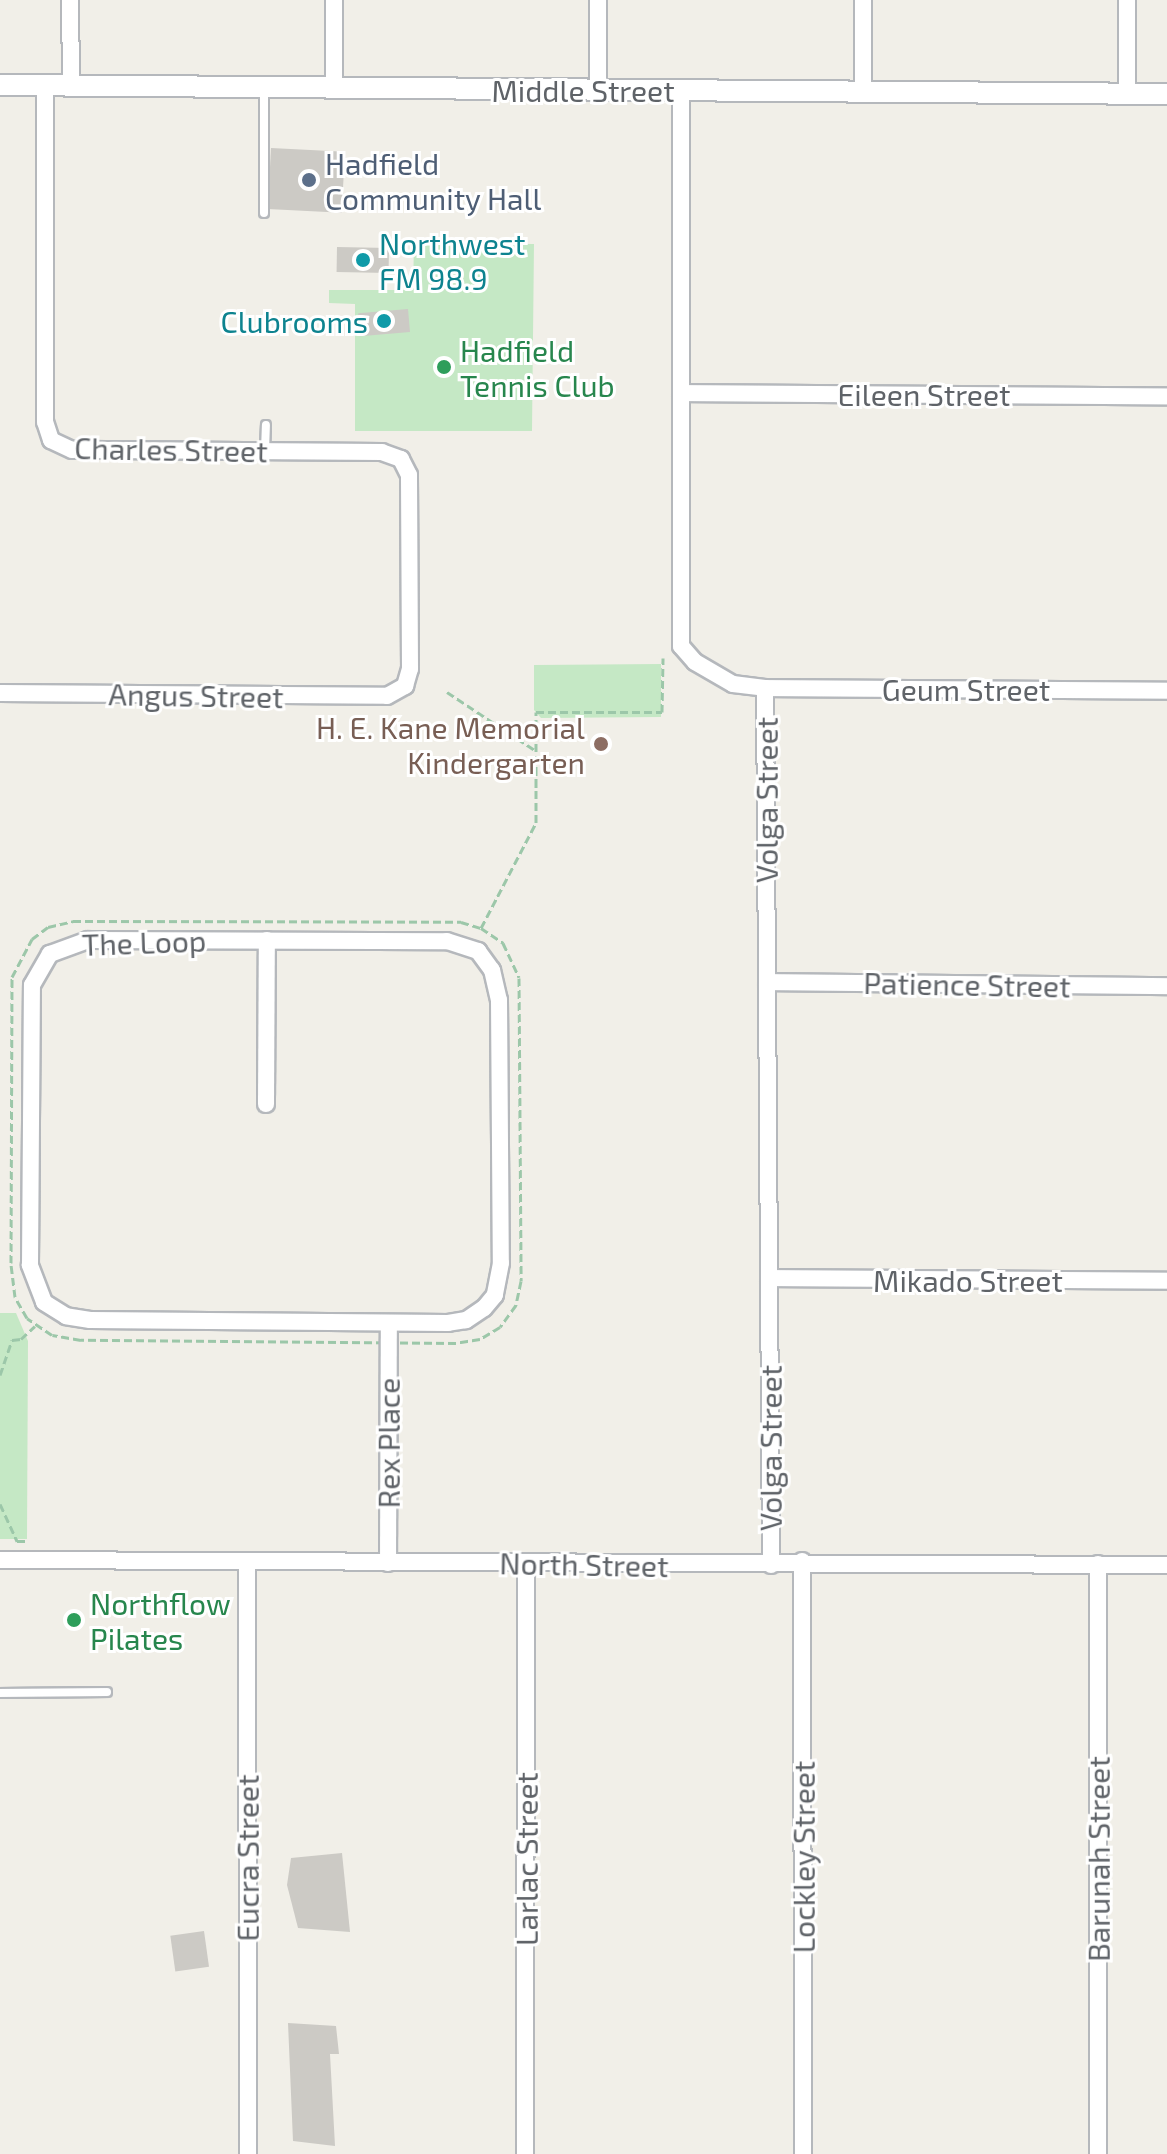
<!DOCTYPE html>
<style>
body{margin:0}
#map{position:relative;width:1167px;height:2154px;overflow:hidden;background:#f1efe8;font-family:"Exo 2",sans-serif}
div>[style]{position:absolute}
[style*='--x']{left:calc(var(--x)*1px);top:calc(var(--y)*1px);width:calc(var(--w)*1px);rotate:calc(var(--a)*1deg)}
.green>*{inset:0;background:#c5e8c5}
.building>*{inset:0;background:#cccac5;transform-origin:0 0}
.path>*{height:3px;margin-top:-1.5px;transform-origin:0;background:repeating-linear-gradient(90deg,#9cc7a9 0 8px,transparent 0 12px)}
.roads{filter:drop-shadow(2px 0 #b5b8bc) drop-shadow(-2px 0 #b5b8bc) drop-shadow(0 2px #b5b8bc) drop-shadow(0 -2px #b5b8bc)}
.service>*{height:8px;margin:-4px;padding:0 4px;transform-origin:4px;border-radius:4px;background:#fff}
.minor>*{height:16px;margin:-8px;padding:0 8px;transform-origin:8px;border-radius:8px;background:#fff}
.tertiary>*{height:20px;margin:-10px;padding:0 10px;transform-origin:10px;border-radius:10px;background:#fff}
.dots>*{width:22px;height:22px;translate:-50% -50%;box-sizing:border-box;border:4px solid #fff;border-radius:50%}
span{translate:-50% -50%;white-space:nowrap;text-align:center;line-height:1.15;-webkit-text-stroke:6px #fff;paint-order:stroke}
.street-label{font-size:30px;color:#5f6368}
.service-label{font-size:30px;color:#4e5e75}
.left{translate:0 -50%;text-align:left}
.culture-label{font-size:30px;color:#0d838f}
.right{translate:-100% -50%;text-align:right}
.leisure-label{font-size:30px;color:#27864d}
.education-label{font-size:30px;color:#785e54}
</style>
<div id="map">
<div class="green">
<i style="clip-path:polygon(414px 243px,534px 244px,532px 431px,355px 431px,355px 304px,329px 303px,329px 290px,413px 290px)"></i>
<i style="clip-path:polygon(661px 664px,661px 717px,541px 718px,534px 710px,534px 665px)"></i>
<i style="clip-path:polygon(0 1313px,16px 1313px,28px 1341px,27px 1539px,0 1539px)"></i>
</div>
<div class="building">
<i style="left:271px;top:148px;width:74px;height:61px;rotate:3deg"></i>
<i style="left:337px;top:247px;width:52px;height:25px;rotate:1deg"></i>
<i style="left:408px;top:309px;width:23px;height:50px;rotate:85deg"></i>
<i style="clip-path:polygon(342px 1853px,350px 1932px,298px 1928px,287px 1885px,291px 1858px)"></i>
<i style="left:204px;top:1931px;width:36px;height:34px;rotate:82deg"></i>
<i style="clip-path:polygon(288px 2023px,336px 2026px,339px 2054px,330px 2054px,335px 2146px,293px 2141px)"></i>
</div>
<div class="path">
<i style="--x:447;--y:692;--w:107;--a:33.5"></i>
<i style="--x:73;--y:921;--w:388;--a:0.1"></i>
<i style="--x:461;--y:922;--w:21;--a:17"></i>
<i style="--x:481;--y:928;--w:27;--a:34"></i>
<i style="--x:503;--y:943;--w:38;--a:65"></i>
<i style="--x:519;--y:978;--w:303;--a:89.6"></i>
<i style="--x:521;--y:1281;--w:25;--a:102"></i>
<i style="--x:516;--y:1305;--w:27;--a:126"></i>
<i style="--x:500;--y:1327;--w:23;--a:149"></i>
<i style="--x:480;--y:1339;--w:24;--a:171"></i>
<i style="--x:456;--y:1343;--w:375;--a:-179.5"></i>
<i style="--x:81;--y:1340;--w:29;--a:-170"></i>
<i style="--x:52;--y:1335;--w:30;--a:-146"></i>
<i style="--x:27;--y:1318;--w:24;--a:-120"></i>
<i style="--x:15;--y:1297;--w:34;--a:-97"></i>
<i style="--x:11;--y:1263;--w:286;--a:-89.8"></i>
<i style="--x:12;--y:977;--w:43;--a:-62.2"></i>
<i style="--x:32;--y:939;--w:20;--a:-37"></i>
<i style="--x:48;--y:927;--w:26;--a:-13"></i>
<i style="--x:481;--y:928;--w:119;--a:-62.4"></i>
<i style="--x:536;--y:823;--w:111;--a:-90"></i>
<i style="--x:536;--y:712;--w:126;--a:0"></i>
<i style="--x:662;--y:712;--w:54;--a:-88.9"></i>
<i style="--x:0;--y:1375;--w:37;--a:-71"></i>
<i style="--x:12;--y:1340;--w:9;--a:-6"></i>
<i style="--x:21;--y:1339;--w:19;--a:-43"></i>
<i style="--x:0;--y:1504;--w:41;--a:65.3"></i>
<i style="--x:17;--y:1541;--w:8;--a:0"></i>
</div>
<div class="roads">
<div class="service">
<i style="--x:264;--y:87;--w:126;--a:90"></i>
<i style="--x:265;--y:451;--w:26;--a:-88"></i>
<i style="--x:0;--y:1693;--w:107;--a:-0.5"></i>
</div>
<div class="minor">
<i style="--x:70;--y:0;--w:85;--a:89.3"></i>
<i style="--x:334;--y:0;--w:87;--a:90"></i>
<i style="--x:598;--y:0;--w:90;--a:90"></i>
<i style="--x:863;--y:0;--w:92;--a:90"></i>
<i style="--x:681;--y:90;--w:556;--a:90"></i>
<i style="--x:681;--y:646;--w:21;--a:49"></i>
<i style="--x:695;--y:662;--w:44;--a:30.1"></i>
<i style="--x:733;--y:684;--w:32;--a:7"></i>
<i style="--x:765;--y:688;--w:877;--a:89.61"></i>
<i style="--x:1127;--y:94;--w:94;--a:-90"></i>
<i style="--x:681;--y:393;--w:486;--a:0.4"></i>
<i style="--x:765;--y:688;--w:402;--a:0.4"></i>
<i style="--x:0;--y:693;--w:387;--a:0.4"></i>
<i style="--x:387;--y:696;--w:21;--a:-29"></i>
<i style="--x:405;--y:686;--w:18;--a:-74"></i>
<i style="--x:410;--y:669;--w:194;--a:-90.3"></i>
<i style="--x:409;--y:475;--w:18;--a:-117"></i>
<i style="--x:401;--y:459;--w:20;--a:-160"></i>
<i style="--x:382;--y:452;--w:310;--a:-179.6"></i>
<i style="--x:72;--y:450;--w:23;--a:-155"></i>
<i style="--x:51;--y:440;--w:19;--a:-108"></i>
<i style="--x:45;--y:422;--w:337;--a:-90"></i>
<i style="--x:88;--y:940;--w:359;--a:0.2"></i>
<i style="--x:447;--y:941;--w:33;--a:18"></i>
<i style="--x:478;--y:951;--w:24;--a:54"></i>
<i style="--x:492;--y:970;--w:31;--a:77"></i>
<i style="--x:499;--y:1000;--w:263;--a:89.6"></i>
<i style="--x:501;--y:1263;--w:33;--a:101"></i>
<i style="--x:495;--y:1295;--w:17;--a:130"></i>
<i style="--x:484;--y:1308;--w:22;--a:146"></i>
<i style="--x:466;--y:1320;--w:18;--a:171"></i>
<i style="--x:448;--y:1323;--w:358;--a:-179.5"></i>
<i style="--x:90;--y:1320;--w:24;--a:-171"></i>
<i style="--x:66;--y:1316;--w:26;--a:-148"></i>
<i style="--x:44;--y:1302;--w:40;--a:-111"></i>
<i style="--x:30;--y:1265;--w:280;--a:-89.6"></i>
<i style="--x:32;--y:985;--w:36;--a:-60"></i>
<i style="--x:50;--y:954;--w:40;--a:-20.2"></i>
<i style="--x:767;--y:982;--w:400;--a:0.6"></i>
<i style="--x:266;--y:1104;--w:164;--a:-89.7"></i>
<i style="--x:769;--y:1278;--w:398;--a:0.4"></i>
<i style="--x:0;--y:1560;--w:1167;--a:0.25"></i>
<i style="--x:247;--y:1561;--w:593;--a:89.9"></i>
<i style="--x:802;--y:1561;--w:593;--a:89.9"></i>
<i style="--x:388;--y:1563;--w:239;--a:-89.8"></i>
<i style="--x:525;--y:2154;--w:590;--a:-89.9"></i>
<i style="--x:1098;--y:2154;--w:590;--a:-90"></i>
</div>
<div class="tertiary">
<i style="--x:0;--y:85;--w:1167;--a:0.44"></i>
</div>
</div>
<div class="dots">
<i style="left:309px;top:180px;background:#5c6f8a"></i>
<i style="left:363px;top:260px;background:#0f9aa8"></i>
<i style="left:384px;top:321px;background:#0f9aa8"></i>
<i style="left:444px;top:367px;background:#2e9e5b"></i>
<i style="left:601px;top:744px;background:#8d6e63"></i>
<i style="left:74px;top:1620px;background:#2e9e5b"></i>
</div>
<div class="street-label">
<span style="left:583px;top:90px">Middle Street</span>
<span style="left:924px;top:394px">Eileen Street</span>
<span style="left:171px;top:449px;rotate:1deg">Charles Street</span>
<span style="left:966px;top:689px">Geum Street</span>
<span style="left:196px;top:695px;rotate:1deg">Angus Street</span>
<span style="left:766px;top:800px;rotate:-90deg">Volga Street</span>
<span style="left:144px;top:942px;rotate:-2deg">The Loop</span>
<span style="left:967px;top:984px;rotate:1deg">Patience Street</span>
<span style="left:968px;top:1280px">Mikado Street</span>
<span style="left:388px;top:1443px;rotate:-90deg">Rex Place</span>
<span style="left:770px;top:1448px;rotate:-90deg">Volga Street</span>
<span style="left:584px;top:1564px;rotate:1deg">North Street</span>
<span style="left:803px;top:1857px;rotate:-90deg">Lockley Street</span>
<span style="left:247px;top:1858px;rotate:-90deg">Eucra Street</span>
<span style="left:526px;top:1859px;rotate:-90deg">Larlac Street</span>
<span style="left:1098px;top:1859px;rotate:-90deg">Barunah Street</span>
</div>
<div class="service-label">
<span class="left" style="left:325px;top:180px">Hadfield<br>Community Hall</span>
</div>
<div class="culture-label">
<span class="left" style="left:379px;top:260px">Northwest<br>FM 98.9</span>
<span class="right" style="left:368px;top:321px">Clubrooms</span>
</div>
<div class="leisure-label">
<span class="left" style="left:460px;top:367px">Hadfield<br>Tennis Club</span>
<span class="left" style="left:90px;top:1620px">Northflow<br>Pilates</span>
</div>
<div class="education-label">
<span class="right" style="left:585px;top:744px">H. E. Kane Memorial<br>Kindergarten</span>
</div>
</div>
